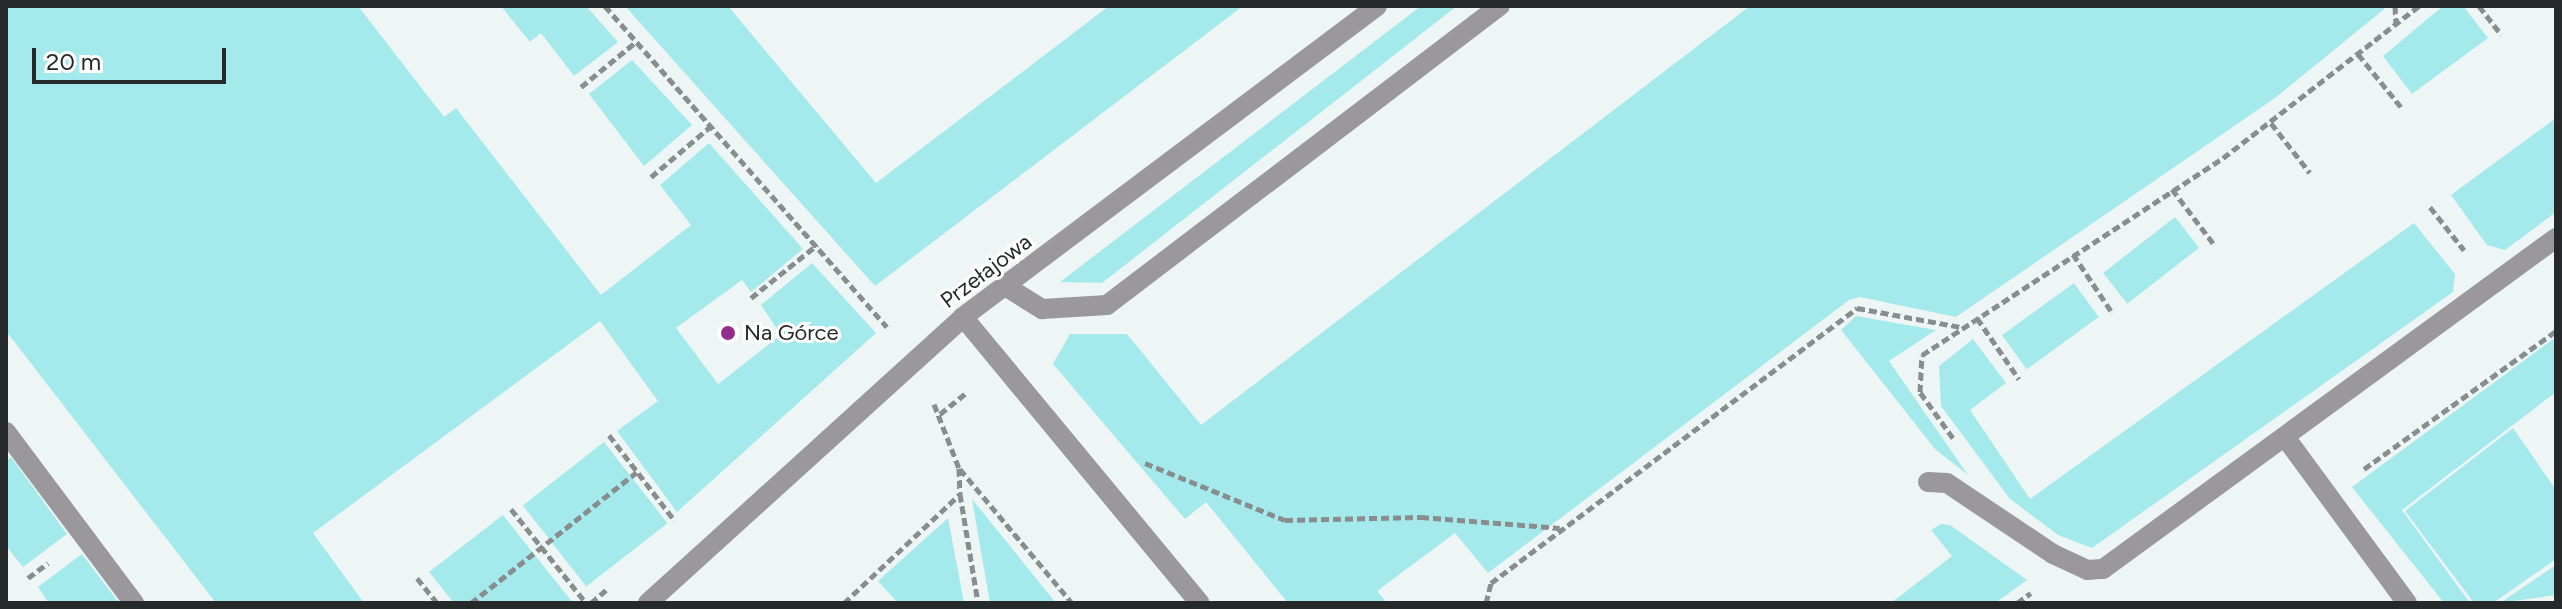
<!DOCTYPE html>
<meta charset="utf-8">
<style>
body{margin:0}
#map{position:relative;width:2562px;height:609px;overflow:hidden;background:#edf5f5;font-family:Figtree,sans-serif}
div>[style]{position:absolute}
[style*='--x']{left:calc(var(--x)*1px);top:calc(var(--y)*1px);width:calc(var(--w)*1px);rotate:calc(var(--a)*1deg)}
.green>*{inset:0;background:#a4eaec;transform-origin:0 0}
.path>*{height:5px;margin-top:-2.5px;transform-origin:0;background:repeating-linear-gradient(90deg,#888d8d 0 8px,transparent 0 12px)}
.lane>*{height:20px;margin:-10px;padding:0 10px;transform-origin:10px;border-radius:10px;background:#9a989a}
.street>*{height:20px;margin:-10px;padding:0 10px;transform-origin:10px;border-radius:10px;background:#9a989a}
.dots>*{width:22px;height:22px;translate:-50% -50%;box-sizing:border-box;border:4px solid #fff;border-radius:50%}
span{translate:-50% -50%;white-space:nowrap;text-align:center;line-height:1.15;-webkit-text-stroke:6px #fff;paint-order:stroke}
.street-label{font-size:22px;color:#262929}
.poi-label{font-size:22px;color:#262929}
.left{translate:0 -50%;text-align:left}
.frame{position:absolute;inset:0;border:8px solid #262929;pointer-events:none}
.scale{position:absolute;left:32px;top:48px;width:194px;height:36px;box-sizing:border-box;border:4px solid #262929;border-top:0;padding-left:10px;font-size:24px;line-height:28px;white-space:nowrap;color:#262929;-webkit-text-stroke:6px #fff;paint-order:stroke}
</style>
<div id="map">
<div class="green">
<i style="clip-path:polygon(6px 6px,358px 6px,444px 117px,456px 108px,601px 295px,691px 225px,660px 185px,709px 143px,803px 249px,751px 292px,742px 280px,676px 328px,718px 384px,781px 335px,761px 305px,812px 263px,876px 333px,677px 512px,617px 431px,658px 401px,600px 321px,313px 533px,364px 603px,216px 603px,6px 331px)"></i>
<i style="clip-path:polygon(501px 6px,586px 6px,618px 42px,574px 76px,541px 33px,530px 42px)"></i>
<i style="clip-path:polygon(625px 6px,728px 6px,876px 183px,1109px 6px,1243px 6px,875px 286px)"></i>
<i style="clip-path:polygon(1421px 6px,1457px 6px,1102px 283px,1060px 282px)"></i>
<i style="clip-path:polygon(1750px 6px,2388px 6px,2275px 98px,1956px 317px,1860px 297px,1849px 300px,1488px 573px,1455px 533px,1377px 591px,1387px 603px,1288px 603px,1206px 502px,1185px 519px,1053px 364px,1070px 334px,1127px 334px,1201px 425px)"></i>
<i style="clip-path:polygon(2443px 6px,2463px 6px,2488px 38px,2412px 94px,2383px 56px)"></i>
<i style="clip-path:polygon(632px 60px,692px 125px,644px 166px,589px 94px)"></i>
<i style="clip-path:polygon(2556px 118px,2556px 212px,2505px 250px,2487px 245px,2451px 195px)"></i>
<i style="left:2175px;top:217px;width:39px;height:91px;rotate:52deg"></i>
<i style="clip-path:polygon(2414px 223px,2455px 274px,2453px 292px,2092px 548px,2058px 535px,2010px 499px,1941px 406px,1939px 366px,1973px 339px,2006px 383px,1970px 410px,2030px 499px)"></i>
<i style="left:2074px;top:283px;width:42px;height:89px;rotate:54deg"></i>
<i style="clip-path:polygon(1856px 316px,1936px 330px,1889px 361px,1968px 475px,1935px 449px,1841px 330px)"></i>
<i style="clip-path:polygon(2556px 337px,2556px 392px,2402px 510px,2470px 603px,2444px 603px,2352px 487px)"></i>
<i style="clip-path:polygon(2513px 428px,2556px 490px,2556px 559px,2493px 603px,2474px 603px,2405px 511px)"></i>
<i style="left:604px;top:442px;width:103px;height:103px;rotate:52deg"></i>
<i style="clip-path:polygon(11px 457px,67px 534px,23px 567px,6px 546px,6px 461px)"></i>
<i style="clip-path:polygon(972px 499px,1056px 603px,990px 603px)"></i>
<i style="clip-path:polygon(503px 515px,573px 603px,454px 603px,429px 572px)"></i>
<i style="clip-path:polygon(948px 518px,964px 603px,898px 603px,878px 581px)"></i>
<i style="clip-path:polygon(1941px 524px,1950px 525px,2027px 580px,1995px 603px,1891px 603px,1952px 556px,1931px 530px)"></i>
<i style="clip-path:polygon(82px 554px,119px 603px,49px 603px,38px 587px)"></i>
<i style="clip-path:polygon(2556px 565px,2556px 595px,2500px 603px)"></i>
</div>
<div class="path">
<i style="--x:605;--y:6;--w:427;--a:48.7"></i>
<i style="--x:2395;--y:6;--w:17;--a:87"></i>
<i style="--x:2479;--y:6;--w:36;--a:52"></i>
<i style="--x:2358;--y:54;--w:68;--a:50.9"></i>
<i style="--x:581;--y:87;--w:72;--a:-39.4"></i>
<i style="--x:2271;--y:123;--w:63;--a:52"></i>
<i style="--x:651;--y:177;--w:79;--a:-40.4"></i>
<i style="--x:2172;--y:189;--w:68;--a:52.8"></i>
<i style="--x:2430;--y:207;--w:55;--a:51.7"></i>
<i style="--x:2073;--y:254;--w:72;--a:56.3"></i>
<i style="--x:751;--y:298;--w:85;--a:-38.8"></i>
<i style="--x:1977;--y:318;--w:74;--a:55.5"></i>
<i style="--x:934;--y:404;--w:69;--a:68.7"></i>
<i style="--x:959;--y:468;--w:26;--a:88"></i>
<i style="--x:940;--y:414;--w:35;--a:-39"></i>
<i style="--x:609;--y:435;--w:108;--a:52.5"></i>
<i style="--x:1953;--y:438;--w:57;--a:-125.7"></i>
<i style="--x:1920;--y:392;--w:37;--a:-87"></i>
<i style="--x:1922;--y:355;--w:360;--a:-33.2"></i>
<i style="--x:2223;--y:158;--w:248;--a:-37.8"></i>
<i style="--x:1145;--y:463;--w:151;--a:22.2"></i>
<i style="--x:1285;--y:520;--w:136;--a:-1.3"></i>
<i style="--x:1421;--y:517;--w:139;--a:4.5"></i>
<i style="--x:960;--y:469;--w:175;--a:50.1"></i>
<i style="--x:2364;--y:469;--w:236;--a:-35.7"></i>
<i style="--x:511;--y:509;--w:120;--a:51.4"></i>
<i style="--x:28;--y:578;--w:25;--a:-37"></i>
<i style="--x:417;--y:578;--w:32;--a:51"></i>
<i style="--x:471;--y:603;--w:211;--a:-38.3"></i>
<i style="--x:591;--y:603;--w:20;--a:-41"></i>
<i style="--x:844;--y:603;--w:159;--a:-43.2"></i>
<i style="--x:960;--y:494;--w:110;--a:80.6"></i>
<i style="--x:1486;--y:603;--w:21;--a:-76"></i>
<i style="--x:1491;--y:583;--w:458;--a:-36.9"></i>
<i style="--x:1857;--y:308;--w:106;--a:10.4"></i>
<i style="--x:2017;--y:603;--w:17;--a:-36"></i>
</div>
<div class="lane">
<i style="--x:1005;--y:286;--w:44;--a:31.9"></i>
<i style="--x:1042;--y:309;--w:65;--a:-3.5"></i>
<i style="--x:1107;--y:305;--w:494;--a:-37.3"></i>
<i style="--x:963;--y:317;--w:371;--a:50.4"></i>
<i style="--x:6;--y:432;--w:214;--a:53.2"></i>
<i style="--x:2285;--y:437;--w:206;--a:53.7"></i>
<i style="--x:1928;--y:482;--w:19;--a:3"></i>
<i style="--x:1947;--y:483;--w:128;--a:33.8"></i>
<i style="--x:2053;--y:554;--w:38;--a:25"></i>
<i style="--x:2087;--y:570;--w:16;--a:-4"></i>
<i style="--x:2103;--y:569;--w:561;--a:-36.16"></i>
</div>
<div class="street">
<i style="--x:648;--y:603;--w:425;--a:-42.2"></i>
<i style="--x:963;--y:317;--w:518;--a:-36.91"></i>
</div>
<div class="dots">
<i style="left:728px;top:333px;background:#942c8f"></i>
</div>
<div class="street-label">
<span style="left:986px;top:271px;rotate:-37deg">Przełajowa</span>
</div>
<div class="poi-label">
<span class="left" style="left:744px;top:333px">Na Górce</span>
</div>
<div class="frame"></div>
<div class="scale">20 m</div>
</div>
